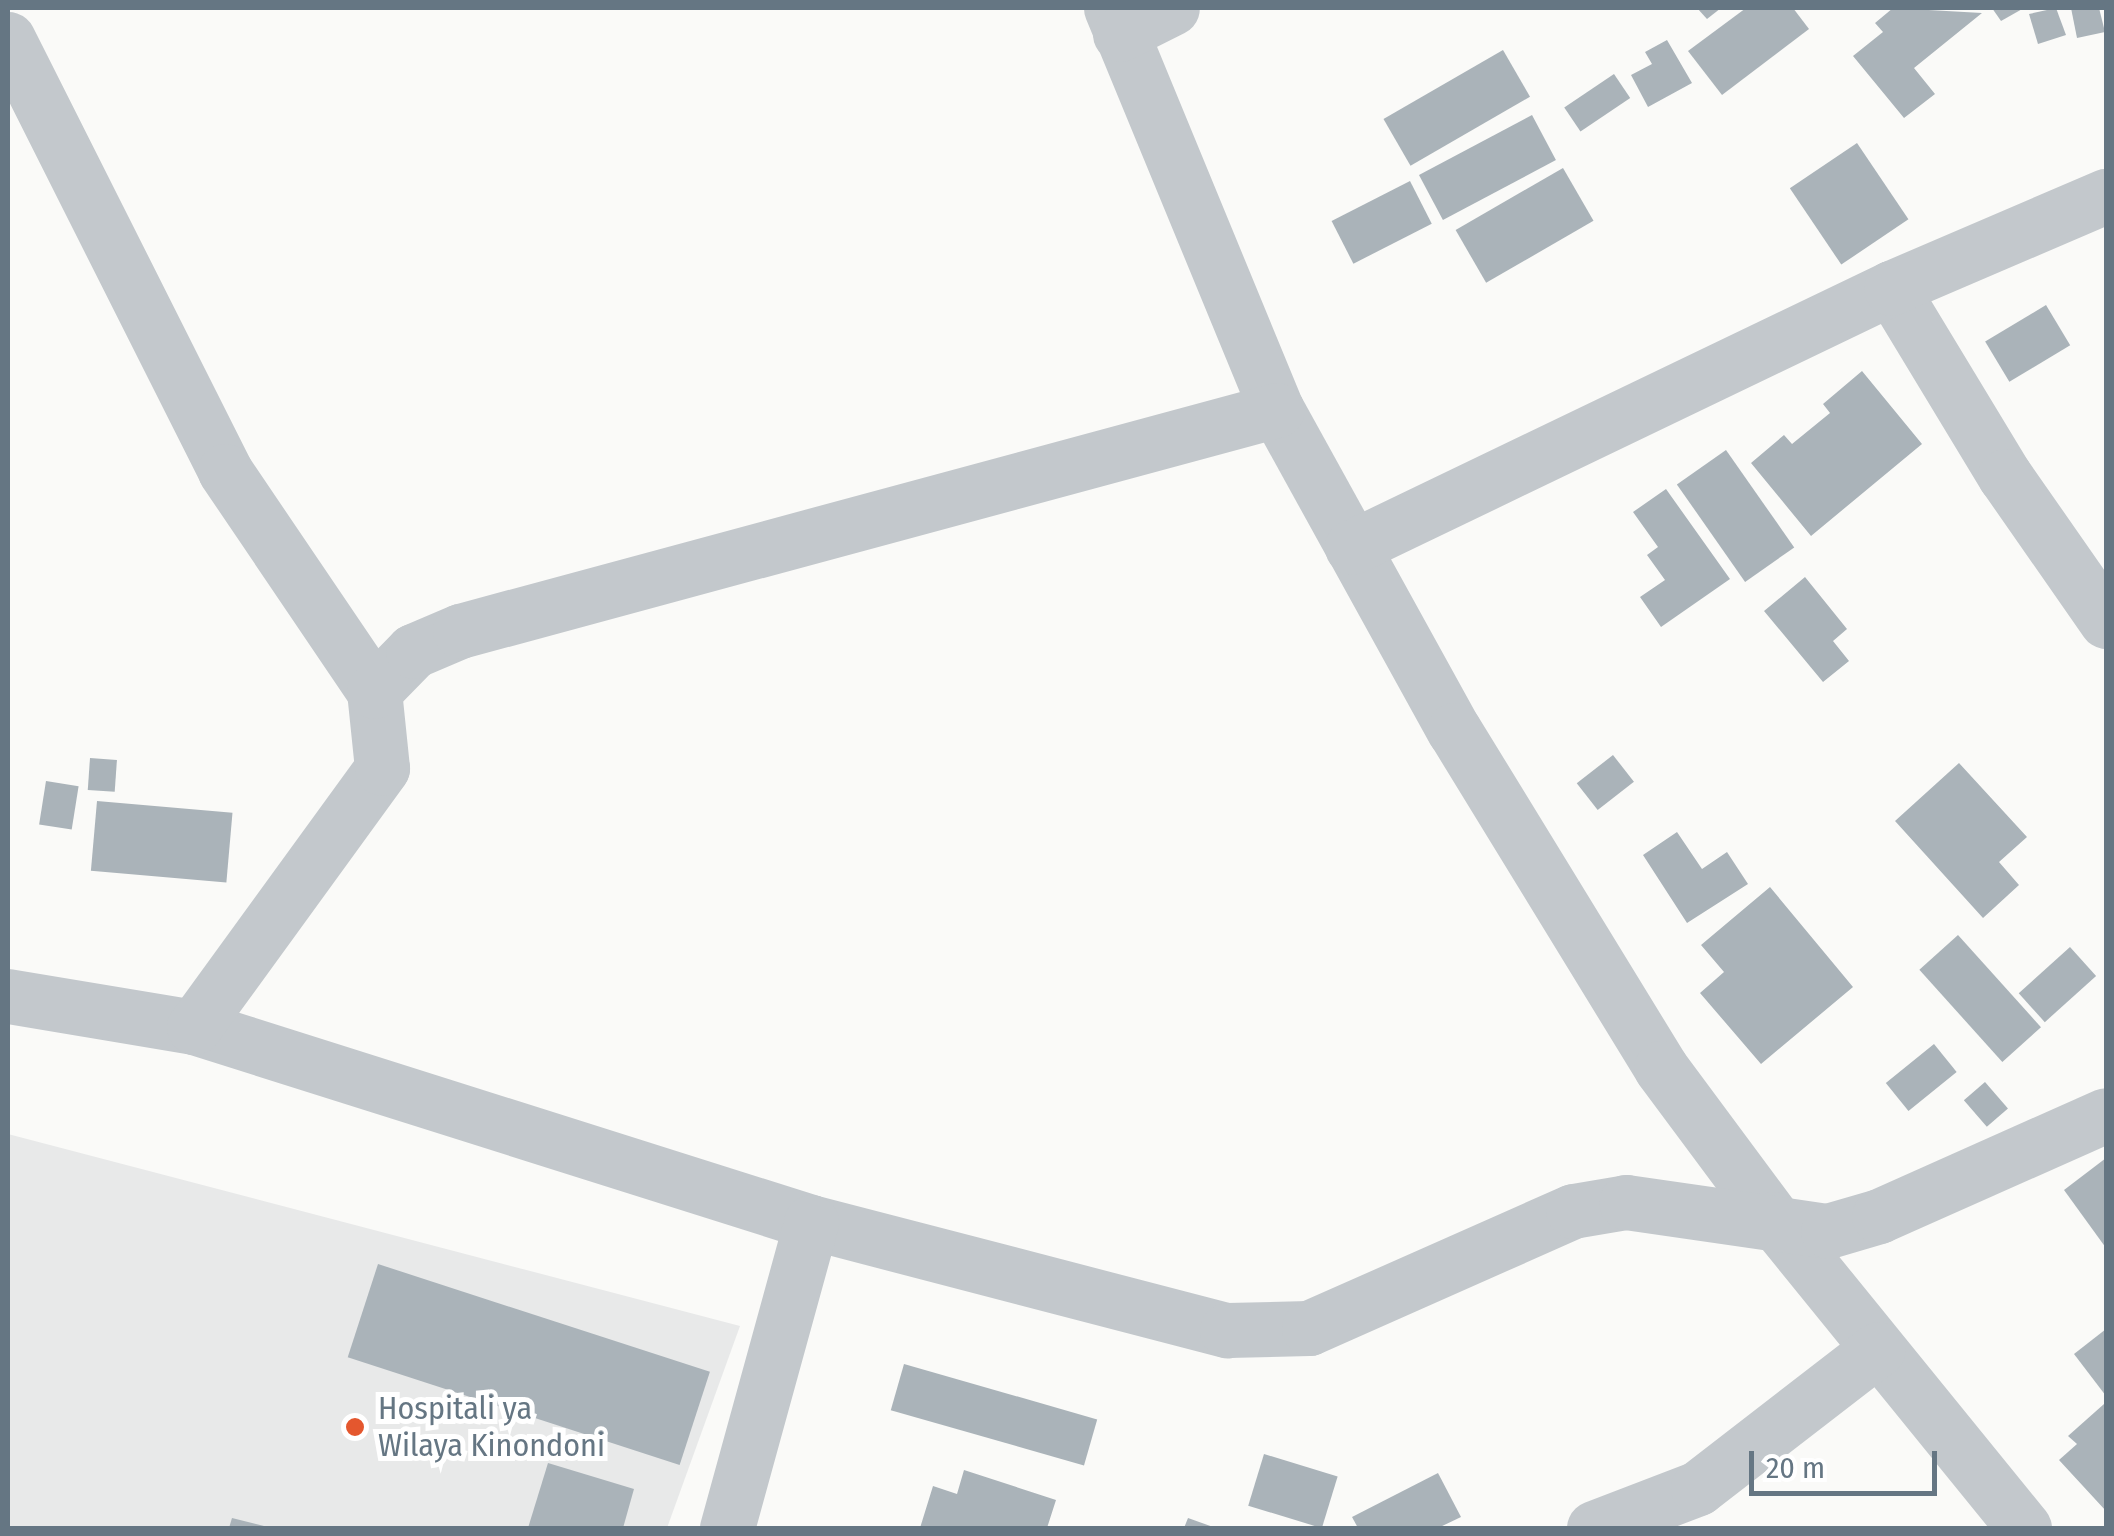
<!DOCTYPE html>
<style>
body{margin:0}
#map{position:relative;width:2114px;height:1536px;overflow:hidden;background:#fafaf8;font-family:"Fira Sans Condensed",sans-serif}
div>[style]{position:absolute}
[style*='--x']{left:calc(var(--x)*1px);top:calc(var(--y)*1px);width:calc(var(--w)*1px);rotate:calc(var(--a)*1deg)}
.built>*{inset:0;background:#e8e9e9}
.building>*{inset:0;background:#aab3b9;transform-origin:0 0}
.minor>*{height:55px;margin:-27.5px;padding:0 27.5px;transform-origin:27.5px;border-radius:27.5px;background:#c3c8cc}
.dots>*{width:28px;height:28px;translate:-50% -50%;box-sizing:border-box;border:5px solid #fff;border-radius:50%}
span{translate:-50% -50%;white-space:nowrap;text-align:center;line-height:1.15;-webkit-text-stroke:10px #fff;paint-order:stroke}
.poi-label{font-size:32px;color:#657683}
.left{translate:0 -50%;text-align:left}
.frame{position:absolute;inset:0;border:10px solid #657683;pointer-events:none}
.scale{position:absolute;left:1749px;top:1451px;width:188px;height:45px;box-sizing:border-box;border:5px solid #657683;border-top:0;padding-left:12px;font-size:30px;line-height:35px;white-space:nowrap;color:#657683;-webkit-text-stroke:8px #fff;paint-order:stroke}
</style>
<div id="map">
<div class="built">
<i style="clip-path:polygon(8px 1134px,740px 1326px,667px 1528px,8px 1528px)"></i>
</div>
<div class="building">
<i style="clip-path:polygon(1697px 8px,1721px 8px,1707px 19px)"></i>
<i style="clip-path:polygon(1746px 8px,1793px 8px,1809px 29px,1722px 95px,1688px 51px)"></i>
<i style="clip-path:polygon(1893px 8px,1982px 13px,1914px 68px,1935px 94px,1904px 118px,1853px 56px,1883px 32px,1875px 23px)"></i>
<i style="clip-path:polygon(1992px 8px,2024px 8px,2001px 21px)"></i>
<i style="clip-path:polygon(2056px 8px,2066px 35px,2038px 44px,2029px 14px)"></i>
<i style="clip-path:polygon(2071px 8px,2099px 8px,2105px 32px,2077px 38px)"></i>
<i style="clip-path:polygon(1667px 40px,1692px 83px,1648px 107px,1631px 75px,1652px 64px,1645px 52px)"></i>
<i style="left:1503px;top:50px;width:54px;height:138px;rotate:60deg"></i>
<i style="left:1614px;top:74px;width:29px;height:60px;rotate:56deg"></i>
<i style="left:1532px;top:115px;width:51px;height:128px;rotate:62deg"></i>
<i style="left:1857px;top:143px;width:92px;height:81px;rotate:56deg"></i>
<i style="left:1563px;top:168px;width:61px;height:124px;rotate:60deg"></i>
<i style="left:1410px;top:181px;width:48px;height:88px;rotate:63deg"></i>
<i style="left:2046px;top:305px;width:47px;height:71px;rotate:59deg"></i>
<i style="clip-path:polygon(1862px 371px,1922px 444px,1811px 536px,1751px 463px,1784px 435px,1792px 444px,1830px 413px,1823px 404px)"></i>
<i style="left:1726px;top:450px;width:119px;height:60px;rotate:55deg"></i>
<i style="clip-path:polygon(1666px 489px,1730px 579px,1661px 627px,1640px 597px,1665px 580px,1647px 555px,1658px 547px,1633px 512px)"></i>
<i style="clip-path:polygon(1805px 577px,1847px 629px,1833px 641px,1849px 661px,1823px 682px,1764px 611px)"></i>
<i style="left:1613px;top:755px;width:34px;height:46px;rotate:52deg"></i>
<i style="left:90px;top:758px;width:27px;height:32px;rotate:4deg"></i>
<i style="clip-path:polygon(1959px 763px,2027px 837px,1999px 862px,2019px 885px,1983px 918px,1895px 821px)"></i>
<i style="left:46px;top:781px;width:33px;height:44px;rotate:9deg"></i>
<i style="left:97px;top:801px;width:136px;height:70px;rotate:5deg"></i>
<i style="clip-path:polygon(1677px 832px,1702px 869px,1727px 852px,1748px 884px,1687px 923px,1643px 855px)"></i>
<i style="clip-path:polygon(1770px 887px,1853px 987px,1761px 1064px,1700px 993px,1724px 972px,1701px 945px)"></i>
<i style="left:1958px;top:935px;width:124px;height:52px;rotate:48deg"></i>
<i style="left:2070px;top:947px;width:39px;height:69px;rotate:48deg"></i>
<i style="left:1934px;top:1044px;width:36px;height:62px;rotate:51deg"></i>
<i style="left:1985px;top:1082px;width:35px;height:28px;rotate:49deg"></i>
<i style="clip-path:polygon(2106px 1158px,2106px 1248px,2064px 1190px)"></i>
<i style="left:378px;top:1264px;width:349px;height:98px;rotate:18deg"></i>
<i style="clip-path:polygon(2106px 1329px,2106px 1396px,2074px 1354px)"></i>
<i style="left:904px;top:1364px;width:201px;height:48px;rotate:16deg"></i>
<i style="clip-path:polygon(2104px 1404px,2106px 1407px,2106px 1511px,2059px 1460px,2077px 1444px,2068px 1436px)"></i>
<i style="left:1264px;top:1454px;width:77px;height:54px;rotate:17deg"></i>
<i style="clip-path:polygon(548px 1463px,634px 1489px,623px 1528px,528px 1528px)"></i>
<i style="clip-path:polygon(964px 1470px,1056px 1500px,1047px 1528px,920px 1528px,933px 1486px,957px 1494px)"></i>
<i style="clip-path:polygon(1438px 1473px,1461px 1517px,1438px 1528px,1358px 1528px,1352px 1517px)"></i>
<i style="clip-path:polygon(232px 1518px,268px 1527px,267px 1528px,229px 1528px)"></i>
<i style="clip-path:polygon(1188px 1518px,1216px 1528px,1184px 1528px)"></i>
</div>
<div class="minor">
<i style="--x:1111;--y:8;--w:435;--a:67.6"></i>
<i style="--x:1277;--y:410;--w:366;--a:61.1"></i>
<i style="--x:1454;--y:730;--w:396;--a:58.5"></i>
<i style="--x:1661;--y:1068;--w:188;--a:53.4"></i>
<i style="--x:1773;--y:1219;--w:398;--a:50.9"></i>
<i style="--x:1120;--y:34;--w:58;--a:-26.6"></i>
<i style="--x:8;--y:39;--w:483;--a:63.3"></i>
<i style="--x:225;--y:471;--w:266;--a:55.9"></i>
<i style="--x:1891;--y:288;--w:220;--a:58.8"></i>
<i style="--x:2005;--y:476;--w:177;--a:55.1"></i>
<i style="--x:1352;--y:547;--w:598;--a:-25.67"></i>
<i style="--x:1891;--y:288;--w:234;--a:-23.2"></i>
<i style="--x:8;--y:996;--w:189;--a:9.5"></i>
<i style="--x:194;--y:1027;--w:647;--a:17.54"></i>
<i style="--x:811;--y:1222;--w:430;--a:14.6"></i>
<i style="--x:1227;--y:1330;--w:82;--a:-1.4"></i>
<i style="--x:1309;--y:1328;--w:289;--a:-23.9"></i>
<i style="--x:1573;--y:1211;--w:54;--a:-9.6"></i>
<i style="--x:1626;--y:1202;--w:204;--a:8.2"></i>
<i style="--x:1828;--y:1231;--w:53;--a:-16.4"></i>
<i style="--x:1879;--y:1216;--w:248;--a:-24"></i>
<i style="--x:194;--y:1027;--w:320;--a:-54"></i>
<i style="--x:382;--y:768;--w:77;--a:-95.9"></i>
<i style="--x:374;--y:691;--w:56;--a:-45.7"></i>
<i style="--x:413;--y:651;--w:51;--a:-23.1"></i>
<i style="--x:460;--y:631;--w:846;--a:-15.14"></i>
<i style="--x:727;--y:1528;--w:317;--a:-74.6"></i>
<i style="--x:1594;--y:1528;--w:111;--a:-21"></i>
<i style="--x:1698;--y:1488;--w:227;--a:-37.7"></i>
</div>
<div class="dots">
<i style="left:355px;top:1427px;background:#e4572e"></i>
</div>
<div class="poi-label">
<span class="left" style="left:378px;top:1427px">Hospitali ya<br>Wilaya Kinondoni</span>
</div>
<div class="frame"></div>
<div class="scale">20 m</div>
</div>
